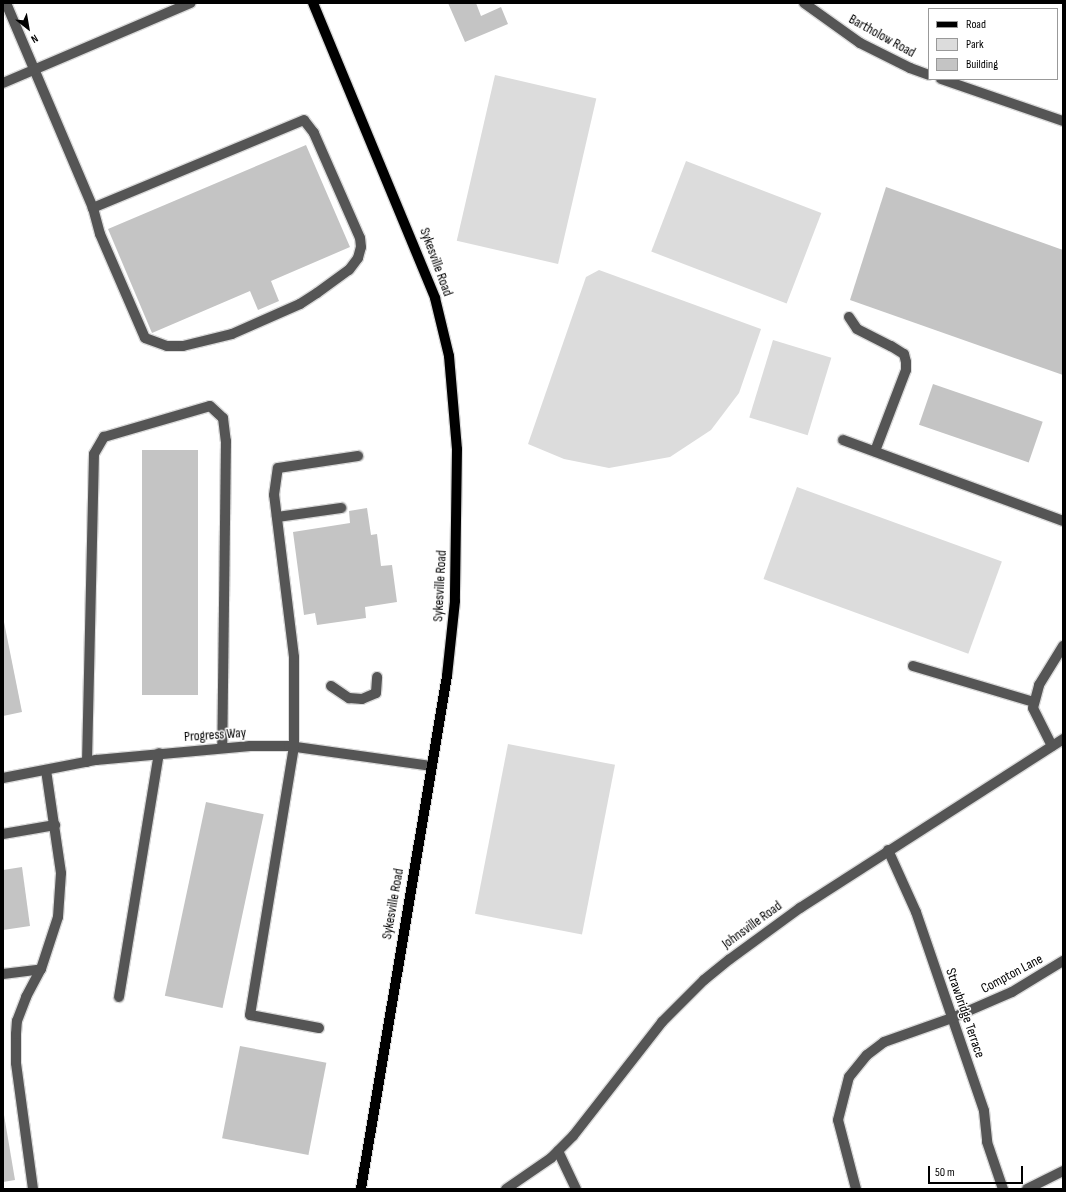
<!DOCTYPE html>
<style>
body{margin:0}
#map{position:relative;width:1066px;height:1192px;overflow:hidden;background:#fff;font-family:"Sofia Sans Condensed",sans-serif}
div>[style]{position:absolute}
[style*='--x']{left:calc(var(--x)*1px);top:calc(var(--y)*1px);width:calc(var(--w)*1px);rotate:calc(var(--a)*1deg)}
.green>*{inset:0;background:#dcdcdc;transform-origin:0 0}
.building>*{inset:0;background:#c4c4c4;transform-origin:0 0}
.roads{filter:drop-shadow(1px 0 #dbdbdb) drop-shadow(-1px 0 #dbdbdb) drop-shadow(0 1px #dbdbdb) drop-shadow(0 -1px #dbdbdb)}
.minor>*{height:10px;margin:-5px;padding:0 5px;transform-origin:5px;border-radius:5px;background:#555}
.major>*{height:10px;margin:-5px;padding:0 5px;transform-origin:5px;border-radius:5px;background:#000}
span{translate:-50% -50%;white-space:nowrap;text-align:center;line-height:1.15;-webkit-text-stroke:3px #fff;paint-order:stroke}
.street-label{font-size:14px;color:#000}
.frame{position:absolute;inset:0;border:4px solid #000;pointer-events:none}
.legend{position:absolute;left:928px;top:8px;width:130px;height:72px;box-sizing:border-box;background:#fff;border:1px solid #999;margin:0;padding:5px 7px;list-style:none;font-size:12px;color:#000}
.legend li{display:flex;align-items:center;gap:8px;height:20px}
.legend b{width:20px;border:1px solid #999}
.north{position:absolute;left:8px;top:8px;width:40px;height:40px;-webkit-text-stroke:3px #fff;paint-order:stroke;rotate:149deg;font-size:11px;font-weight:700;line-height:16px;text-align:center;color:#000}
.north::after{content:'';display:block;margin:auto;width:14px;height:18px;background:#000;clip-path:polygon(50% 0,100% 100%,50% 72%,0 100%)}
.scale{position:absolute;left:928px;top:1166px;width:95px;height:18px;box-sizing:border-box;border:2px solid #000;border-top:0;padding-left:5px;font-size:12px;line-height:14px;white-space:nowrap;color:#000;-webkit-text-stroke:3px #fff;paint-order:stroke}
</style>
<div id="map">
<div class="green">
<i style="left:495px;top:75px;width:104px;height:170px;rotate:13deg"></i>
<i style="left:686px;top:161px;width:145px;height:97px;rotate:21deg"></i>
<i style="clip-path:polygon(599px 270px,761px 329px,739px 393px,711px 430px,670px 457px,609px 468px,564px 459px,528px 444px,586px 277px)"></i>
<i style="left:773px;top:340px;width:61px;height:81px;rotate:17deg"></i>
<i style="left:797px;top:487px;width:218px;height:98px;rotate:20deg"></i>
<i style="left:508px;top:744px;width:109px;height:173px;rotate:11deg"></i>
</div>
<div class="building">
<i style="clip-path:polygon(448px 3px,476px 3px,481px 16px,501px 7px,508px 24px,465px 42px)"></i>
<i style="clip-path:polygon(306px 145px,350px 247px,271px 281px,279px 301px,258px 310px,250px 291px,152px 333px,108px 229px)"></i>
<i style="clip-path:polygon(886px 187px,1063px 250px,1063px 375px,850px 300px)"></i>
<i style="left:933px;top:384px;width:116px;height:43px;rotate:19deg"></i>
<i style="left:142px;top:450px;width:56px;height:245px"></i>
<i style="clip-path:polygon(367px 508px,371px 535px,377px 534px,381px 566px,392px 565px,397px 602px,365px 607px,366px 618px,317px 625px,315px 613px,304px 615px,293px 532px,350px 523px,349px 511px)"></i>
<i style="clip-path:polygon(4px 622px,22px 712px,3px 716px,3px 623px)"></i>
<i style="left:206px;top:802px;width:59px;height:198px;rotate:12deg"></i>
<i style="clip-path:polygon(22px 867px,30px 926px,3px 930px,3px 870px)"></i>
<i style="left:240px;top:1046px;width:88px;height:94px;rotate:11deg"></i>
<i style="clip-path:polygon(3px 1109px,15px 1180px,3px 1182px)"></i>
</div>
<div class="roads">
<div class="minor">
<i style="--x:6;--y:3;--w:223;--a:67"></i>
<i style="--x:93;--y:208;--w:27;--a:75"></i>
<i style="--x:100;--y:234;--w:113;--a:66.6"></i>
<i style="--x:145;--y:338;--w:23;--a:20"></i>
<i style="--x:167;--y:346;--w:16;--a:0"></i>
<i style="--x:183;--y:346;--w:50;--a:-13.8"></i>
<i style="--x:232;--y:334;--w:74;--a:-23.8"></i>
<i style="--x:300;--y:304;--w:20;--a:-33"></i>
<i style="--x:317;--y:293;--w:39;--a:-36"></i>
<i style="--x:349;--y:270;--w:15;--a:-53"></i>
<i style="--x:358;--y:258;--w:11;--a:-75"></i>
<i style="--x:361;--y:247;--w:9;--a:-96"></i>
<i style="--x:360;--y:238;--w:115;--a:-113.7"></i>
<i style="--x:314;--y:133;--w:16;--a:-128"></i>
<i style="--x:304;--y:120;--w:229;--a:157.4"></i>
<i style="--x:804;--y:3;--w:69;--a:35.5"></i>
<i style="--x:860;--y:43;--w:56;--a:26.6"></i>
<i style="--x:910;--y:68;--w:20;--a:20"></i>
<i style="--x:941;--y:79;--w:129;--a:19"></i>
<i style="--x:3;--y:83;--w:204;--a:-23.1"></i>
<i style="--x:849;--y:317;--w:14;--a:56"></i>
<i style="--x:857;--y:329;--w:38;--a:27"></i>
<i style="--x:891;--y:346;--w:15;--a:32"></i>
<i style="--x:904;--y:354;--w:8;--a:76"></i>
<i style="--x:906;--y:362;--w:8;--a:90"></i>
<i style="--x:906;--y:370;--w:87;--a:110.9"></i>
<i style="--x:843;--y:440;--w:234;--a:20.2"></i>
<i style="--x:277;--y:517;--w:65;--a:-8"></i>
<i style="--x:913;--y:666;--w:126;--a:16.6"></i>
<i style="--x:331;--y:686;--w:22;--a:34"></i>
<i style="--x:349;--y:698;--w:13;--a:4"></i>
<i style="--x:362;--y:699;--w:15;--a:-23"></i>
<i style="--x:376;--y:693;--w:16;--a:-86"></i>
<i style="--x:1052;--y:746;--w:42;--a:-116.6"></i>
<i style="--x:1033;--y:708;--w:24;--a:-75"></i>
<i style="--x:1039;--y:685;--w:46;--a:-58.4"></i>
<i style="--x:87;--y:762;--w:308;--a:-88.7"></i>
<i style="--x:94;--y:454;--w:20;--a:-60"></i>
<i style="--x:104;--y:437;--w:110;--a:-16.3"></i>
<i style="--x:210;--y:406;--w:18;--a:43"></i>
<i style="--x:223;--y:418;--w:23;--a:83"></i>
<i style="--x:226;--y:441;--w:307;--a:90.7"></i>
<i style="--x:3;--y:778;--w:95;--a:-11"></i>
<i style="--x:96;--y:760;--w:155;--a:-5.2"></i>
<i style="--x:250;--y:746;--w:39;--a:0"></i>
<i style="--x:289;--y:746;--w:143;--a:8"></i>
<i style="--x:3;--y:834;--w:53;--a:-9.8"></i>
<i style="--x:888;--y:850;--w:68;--a:65.7"></i>
<i style="--x:916;--y:912;--w:210;--a:71.1"></i>
<i style="--x:984;--y:1111;--w:31;--a:84"></i>
<i style="--x:987;--y:1142;--w:50;--a:71.2"></i>
<i style="--x:3;--y:974;--w:38;--a:-7"></i>
<i style="--x:41;--y:969;--w:55;--a:-71.9"></i>
<i style="--x:58;--y:917;--w:44;--a:-86.1"></i>
<i style="--x:61;--y:873;--w:104;--a:-98.3"></i>
<i style="--x:119;--y:997;--w:247;--a:-80.7"></i>
<i style="--x:319;--y:1028;--w:70;--a:-169.3"></i>
<i style="--x:250;--y:1015;--w:272;--a:-80.7"></i>
<i style="--x:294;--y:747;--w:90;--a:-90"></i>
<i style="--x:294;--y:657;--w:163;--a:-97"></i>
<i style="--x:274;--y:495;--w:27;--a:-82"></i>
<i style="--x:278;--y:468;--w:81;--a:-8.5"></i>
<i style="--x:558;--y:1151;--w:42;--a:64.7"></i>
<i style="--x:33;--y:1189;--w:127;--a:-97.7"></i>
<i style="--x:16;--y:1063;--w:29;--a:-90"></i>
<i style="--x:16;--y:1034;--w:13;--a:-86"></i>
<i style="--x:17;--y:1021;--w:26;--a:-69"></i>
<i style="--x:26;--y:997;--w:32;--a:-62"></i>
<i style="--x:506;--y:1189;--w:55;--a:-34.6"></i>
<i style="--x:551;--y:1158;--w:31;--a:-45"></i>
<i style="--x:573;--y:1136;--w:145;--a:-52"></i>
<i style="--x:662;--y:1022;--w:59;--a:-45"></i>
<i style="--x:704;--y:980;--w:33;--a:-39"></i>
<i style="--x:730;--y:959;--w:87;--a:-36.1"></i>
<i style="--x:800;--y:908;--w:313;--a:-32.7"></i>
<i style="--x:856;--y:1189;--w:71;--a:-104.6"></i>
<i style="--x:838;--y:1120;--w:44;--a:-75.7"></i>
<i style="--x:849;--y:1077;--w:28;--a:-51"></i>
<i style="--x:867;--y:1055;--w:21;--a:-37"></i>
<i style="--x:884;--y:1042;--w:72;--a:-19.4"></i>
<i style="--x:952;--y:1018;--w:65;--a:-23.4"></i>
<i style="--x:1012;--y:992;--w:60;--a:-31.3"></i>
<i style="--x:1027;--y:1189;--w:40;--a:-26.6"></i>
</div>
<div class="major">
<i style="--x:313;--y:3;--w:319;--a:67.5"></i>
<i style="--x:435;--y:298;--w:60;--a:76.4"></i>
<i style="--x:449;--y:356;--w:93;--a:85.1"></i>
<i style="--x:457;--y:449;--w:152;--a:90.8"></i>
<i style="--x:455;--y:601;--w:75;--a:96.1"></i>
<i style="--x:447;--y:676;--w:520;--a:99.52"></i>
</div>
</div>
<div class="street-label">
<span style="left:882px;top:36px;rotate:29deg">Bartholow Road</span>
<span style="left:436px;top:262px;rotate:70deg">Sykesville Road</span>
<span style="left:440px;top:586px;rotate:-87deg">Sykesville Road</span>
<span style="left:215px;top:735px;rotate:-4deg">Progress Way</span>
<span style="left:393px;top:904px;rotate:-80deg">Sykesville Road</span>
<span style="left:752px;top:925px;rotate:-36deg">Johnsville Road</span>
<span style="left:1012px;top:974px;rotate:-28deg">Compton Lane</span>
<span style="left:965px;top:1013px;rotate:71deg">Strawbridge Terrace</span>
</div>
<div class="frame"></div>
<ul class="legend">
<li><b style="height:5px;background:#000"></b>Road</li>
<li><b style="height:11px;background:#dcdcdc"></b>Park</li>
<li><b style="height:11px;background:#c4c4c4"></b>Building</li>
</ul>
<div class="north">N</div>
<div class="scale">50 m</div>
</div>
